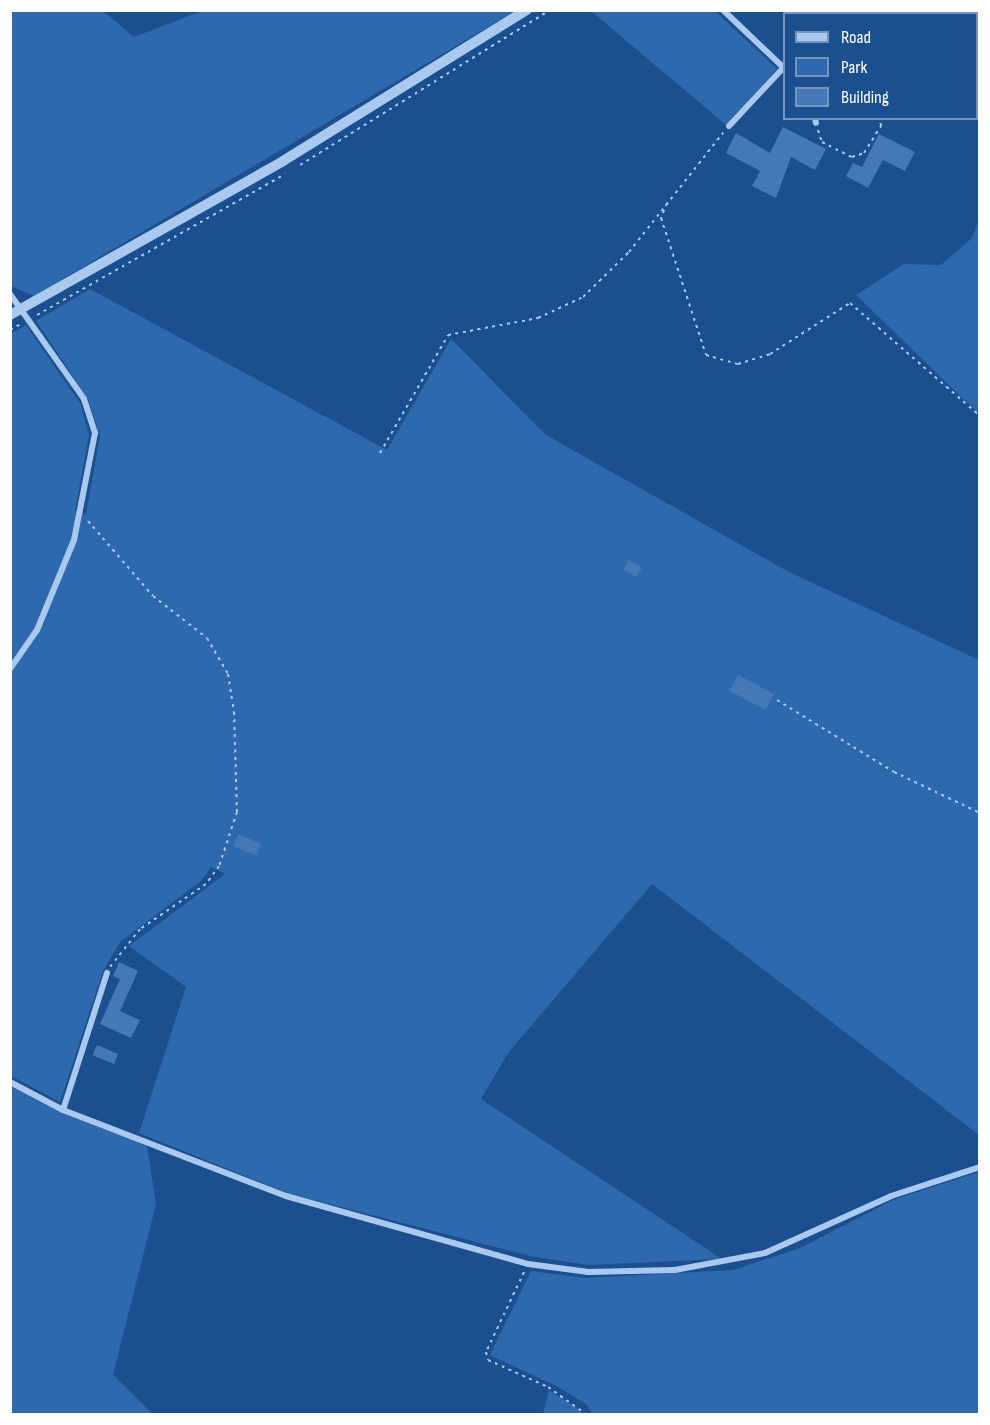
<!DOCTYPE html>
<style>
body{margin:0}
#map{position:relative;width:990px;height:1425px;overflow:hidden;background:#1b4f8f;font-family:"Sofia Sans Condensed",sans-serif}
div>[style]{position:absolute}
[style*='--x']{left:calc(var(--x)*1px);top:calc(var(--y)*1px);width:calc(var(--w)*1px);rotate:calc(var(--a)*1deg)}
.green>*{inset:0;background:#2e69ad}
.building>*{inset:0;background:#4478b7;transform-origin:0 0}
.path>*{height:2px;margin-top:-1px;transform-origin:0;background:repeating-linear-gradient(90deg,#a9c9ee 0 3px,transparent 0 7.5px)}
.minor>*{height:6px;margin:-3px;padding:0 3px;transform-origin:3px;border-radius:3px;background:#a9c9ee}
.tertiary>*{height:10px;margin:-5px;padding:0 5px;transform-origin:5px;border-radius:5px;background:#a9c9ee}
span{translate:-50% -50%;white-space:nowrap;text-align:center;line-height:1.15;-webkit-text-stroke:4.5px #1b4f8f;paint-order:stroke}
.frame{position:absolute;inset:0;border:12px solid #fff;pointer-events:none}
.legend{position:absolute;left:783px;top:12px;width:195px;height:108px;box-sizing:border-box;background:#1b4f8f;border:2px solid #7695bc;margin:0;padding:8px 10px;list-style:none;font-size:18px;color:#fff}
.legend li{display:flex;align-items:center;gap:12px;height:30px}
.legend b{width:30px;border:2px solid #7695bc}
</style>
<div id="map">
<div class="green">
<i style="clip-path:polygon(11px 11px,103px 11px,134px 37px,202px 11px,515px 11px,34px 296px,11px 286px)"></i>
<i style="clip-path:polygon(591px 11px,715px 11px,777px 69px,726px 125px)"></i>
<i style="clip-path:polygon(979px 219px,979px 414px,856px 295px,904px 264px,941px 265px,972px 238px)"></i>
<i style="clip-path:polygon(90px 289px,387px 450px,451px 339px,546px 435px,789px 572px,979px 660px,979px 1135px,652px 884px,508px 1053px,481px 1099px,722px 1259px,588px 1265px,530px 1256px,287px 1193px,139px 1133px,186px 987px,129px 946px,225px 874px,211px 867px,201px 881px,120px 942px,103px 971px,60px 1102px,11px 1076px,10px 334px,26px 325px,80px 403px,89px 435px,75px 511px,86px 514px,100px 436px,88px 399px,36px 321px)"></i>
<i style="clip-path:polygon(10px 1086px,147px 1146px,156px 1204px,113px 1375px,153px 1414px,11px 1414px)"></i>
<i style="clip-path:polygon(979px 1172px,979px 1414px,592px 1414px,586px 1404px,558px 1387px,490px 1355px,531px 1271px,586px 1278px,733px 1270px,800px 1248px,893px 1200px)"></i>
<i style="clip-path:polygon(549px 1390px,579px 1409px,582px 1414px,543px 1414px)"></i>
</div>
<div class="building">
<i style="clip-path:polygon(783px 127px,826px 149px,815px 170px,791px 157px,776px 198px,752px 186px,760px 171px,726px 153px,736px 133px,770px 153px)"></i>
<i style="clip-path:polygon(879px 134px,915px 152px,905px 171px,883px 160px,868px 188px,846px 176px,853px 163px,862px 167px)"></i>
<i style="left:629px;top:560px;width:15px;height:11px;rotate:32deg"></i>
<i style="left:738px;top:675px;width:41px;height:18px;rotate:28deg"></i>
<i style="left:238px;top:834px;width:25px;height:13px;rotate:23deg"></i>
<i style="clip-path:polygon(119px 962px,138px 971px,120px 1011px,140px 1020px,131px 1038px,100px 1024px,120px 979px,113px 976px)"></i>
<i style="left:97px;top:1045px;width:23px;height:11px;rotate:23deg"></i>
</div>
<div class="path">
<i style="--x:818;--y:130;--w:13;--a:72"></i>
<i style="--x:822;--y:142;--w:34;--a:27"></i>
<i style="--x:852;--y:157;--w:13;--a:-18"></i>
<i style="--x:864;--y:153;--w:32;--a:-58"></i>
<i style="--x:881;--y:126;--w:8;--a:-97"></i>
<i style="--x:300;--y:165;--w:294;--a:-31.8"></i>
<i style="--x:667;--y:203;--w:16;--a:112"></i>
<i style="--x:661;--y:218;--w:144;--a:71.8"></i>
<i style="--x:706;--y:355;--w:33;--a:16"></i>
<i style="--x:738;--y:364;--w:34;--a:-17"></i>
<i style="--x:770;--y:354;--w:95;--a:-32.5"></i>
<i style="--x:850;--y:303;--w:172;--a:41"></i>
<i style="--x:37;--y:315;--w:285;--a:-29.6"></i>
<i style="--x:10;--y:330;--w:13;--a:-29"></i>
<i style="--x:380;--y:453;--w:136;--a:-60"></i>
<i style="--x:448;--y:335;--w:92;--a:-10.7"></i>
<i style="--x:538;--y:318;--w:50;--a:-25"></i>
<i style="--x:583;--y:297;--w:64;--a:-44.4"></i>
<i style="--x:629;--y:252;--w:152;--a:-51.7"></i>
<i style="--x:88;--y:521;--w:99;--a:49.1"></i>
<i style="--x:153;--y:596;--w:68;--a:37.9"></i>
<i style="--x:207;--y:638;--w:42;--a:59.7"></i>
<i style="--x:228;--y:674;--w:38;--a:81"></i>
<i style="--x:234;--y:712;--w:100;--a:88.3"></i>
<i style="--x:237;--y:812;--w:57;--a:108.4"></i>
<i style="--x:219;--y:866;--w:22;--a:126"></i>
<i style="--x:206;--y:884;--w:80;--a:145.7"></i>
<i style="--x:140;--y:929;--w:48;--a:128.3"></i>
<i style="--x:777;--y:700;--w:137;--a:31.6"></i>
<i style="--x:894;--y:772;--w:95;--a:25.5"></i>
<i style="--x:524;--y:1272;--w:89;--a:115.4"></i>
<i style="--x:486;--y:1352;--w:8;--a:76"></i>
<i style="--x:488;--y:1360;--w:66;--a:24.2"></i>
<i style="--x:548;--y:1387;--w:47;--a:35.4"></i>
</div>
<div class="minor">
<i style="--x:723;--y:10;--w:84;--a:43.6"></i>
<i style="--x:815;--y:118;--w:5;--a:79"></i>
<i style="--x:729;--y:126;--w:79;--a:-47"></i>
<i style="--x:10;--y:294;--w:128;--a:54.8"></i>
<i style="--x:84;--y:399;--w:36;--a:72"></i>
<i style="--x:95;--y:433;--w:109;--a:101.1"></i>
<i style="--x:74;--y:540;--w:97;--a:112.3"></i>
<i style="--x:37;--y:630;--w:47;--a:124.7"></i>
<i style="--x:10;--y:1082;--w:60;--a:27.8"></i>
<i style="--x:63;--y:1110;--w:239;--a:21.1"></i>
<i style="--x:286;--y:1196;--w:251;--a:15.7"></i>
<i style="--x:528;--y:1264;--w:61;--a:7.6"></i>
<i style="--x:588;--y:1272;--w:87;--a:-1.3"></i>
<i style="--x:675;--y:1270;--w:92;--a:-10.7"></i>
<i style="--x:765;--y:1253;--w:138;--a:-24.3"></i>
<i style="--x:891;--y:1196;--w:94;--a:-18"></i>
<i style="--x:63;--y:1110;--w:144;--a:-72.2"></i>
</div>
<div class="tertiary">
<i style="--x:10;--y:315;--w:313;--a:-29.4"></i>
<i style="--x:283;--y:161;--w:287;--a:-31.8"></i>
</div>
<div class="frame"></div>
<ul class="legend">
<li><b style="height:8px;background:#a9c9ee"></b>Road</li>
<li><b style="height:16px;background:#2e69ad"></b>Park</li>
<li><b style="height:16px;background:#4478b7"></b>Building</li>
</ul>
</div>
